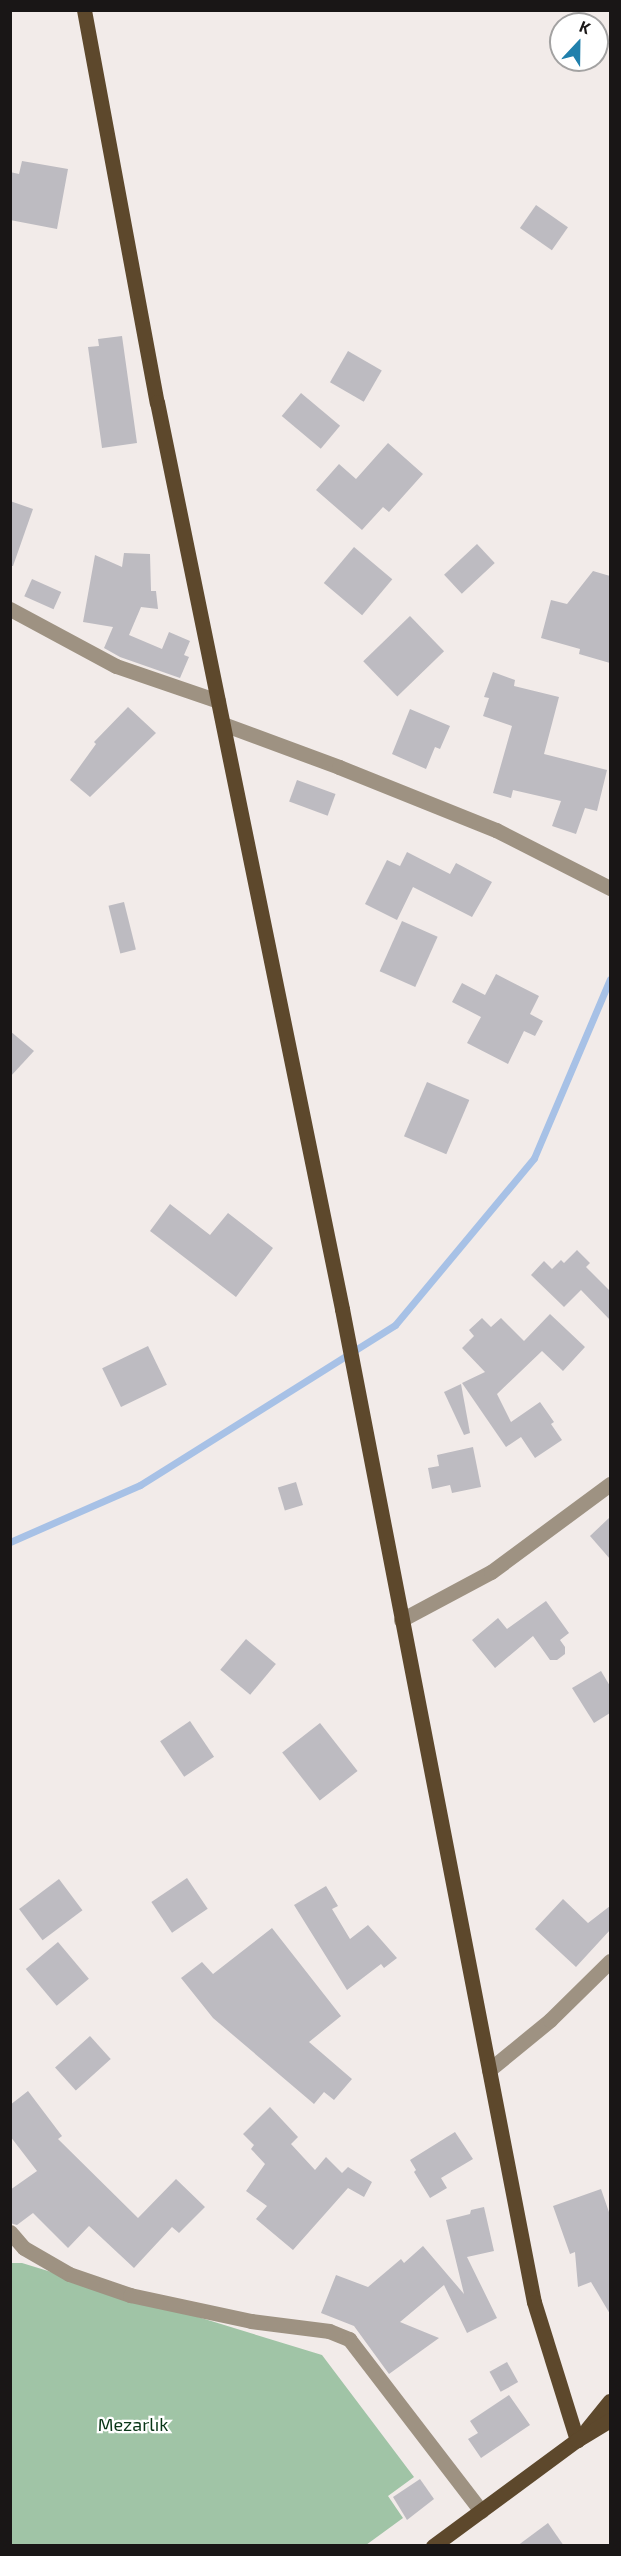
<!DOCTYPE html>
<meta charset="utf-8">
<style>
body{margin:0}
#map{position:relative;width:621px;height:2556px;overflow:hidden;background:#f2ebe9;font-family:"Exo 2",sans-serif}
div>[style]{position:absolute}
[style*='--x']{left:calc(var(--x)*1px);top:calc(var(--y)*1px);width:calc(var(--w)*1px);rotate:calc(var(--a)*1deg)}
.green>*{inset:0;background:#a0c4a6}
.stream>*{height:7px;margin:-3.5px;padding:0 3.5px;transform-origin:3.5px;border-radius:3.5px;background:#a7c1e6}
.building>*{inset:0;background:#bdbbc1;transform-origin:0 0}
.minor>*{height:15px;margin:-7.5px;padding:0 7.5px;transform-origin:7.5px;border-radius:7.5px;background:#9e9282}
.major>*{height:15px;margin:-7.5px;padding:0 7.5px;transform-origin:7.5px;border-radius:7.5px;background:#5d482c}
span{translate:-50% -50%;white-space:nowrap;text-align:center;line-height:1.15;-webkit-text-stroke:4.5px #fff;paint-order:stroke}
.park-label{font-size:18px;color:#093617}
.frame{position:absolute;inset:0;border:12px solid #191616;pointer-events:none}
.north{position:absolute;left:549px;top:12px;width:60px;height:60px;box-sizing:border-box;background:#fff;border:2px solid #a3a2a2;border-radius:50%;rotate:22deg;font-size:16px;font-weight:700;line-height:24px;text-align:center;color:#191616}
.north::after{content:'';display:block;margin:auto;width:21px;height:27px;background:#2080ac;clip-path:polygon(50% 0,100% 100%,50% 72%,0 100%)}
</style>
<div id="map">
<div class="green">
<i style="clip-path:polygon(10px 2263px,22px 2263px,322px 2355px,414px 2477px,388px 2496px,403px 2518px,366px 2545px,11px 2545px)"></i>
</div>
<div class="stream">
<i style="--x:10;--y:1542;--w:142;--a:-23.7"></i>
<i style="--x:140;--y:1485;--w:301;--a:-32.1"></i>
<i style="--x:395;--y:1325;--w:217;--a:-50.2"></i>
<i style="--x:534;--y:1158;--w:194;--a:-67"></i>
</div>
<div class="building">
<i style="clip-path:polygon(22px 161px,68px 169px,57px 229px,10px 220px,10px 172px,19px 174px)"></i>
<i style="left:536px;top:205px;width:39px;height:28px;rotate:35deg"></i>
<i style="clip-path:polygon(122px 336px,137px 443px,102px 448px,88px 347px,99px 346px,98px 339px)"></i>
<i style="left:348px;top:351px;width:39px;height:36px;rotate:30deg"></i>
<i style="left:301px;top:393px;width:51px;height:30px;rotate:40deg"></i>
<i style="clip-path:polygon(388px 443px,423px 474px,389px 512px,383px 507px,362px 530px,316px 490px,339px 464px,356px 479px)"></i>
<i style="clip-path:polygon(10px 501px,33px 509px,13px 566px,10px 566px)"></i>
<i style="left:477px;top:544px;width:26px;height:45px;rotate:47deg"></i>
<i style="left:354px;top:547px;width:50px;height:47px;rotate:40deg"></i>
<i style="clip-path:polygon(124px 553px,150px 554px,151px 591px,156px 591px,158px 609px,141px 607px,129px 635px,162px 649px,169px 632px,190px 641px,184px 655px,189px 657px,180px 678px,120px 657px,104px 648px,113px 627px,83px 622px,95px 555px,122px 567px)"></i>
<i style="clip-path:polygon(593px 571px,610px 576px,610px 663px,579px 654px,580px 649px,541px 638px,551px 600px,567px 604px)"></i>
<i style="left:32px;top:579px;width:32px;height:19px;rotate:24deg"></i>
<i style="left:410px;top:616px;width:49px;height:65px;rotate:46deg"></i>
<i style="clip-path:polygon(493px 672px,515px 680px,514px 686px,559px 697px,544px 754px,607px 770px,597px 811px,585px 808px,576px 834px,552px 826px,561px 801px,513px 790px,511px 798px,493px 793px,512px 726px,483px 716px,489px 698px,484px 697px)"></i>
<i style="clip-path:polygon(128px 707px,156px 733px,90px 797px,70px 780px,96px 744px,94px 742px)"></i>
<i style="clip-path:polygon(410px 709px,450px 726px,440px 749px,435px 747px,426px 769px,392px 754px)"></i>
<i style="left:297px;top:780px;width:41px;height:23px;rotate:20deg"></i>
<i style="clip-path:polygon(407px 852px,450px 874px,456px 863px,492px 882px,472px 917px,413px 887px,397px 920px,365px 904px,387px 860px,400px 866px)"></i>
<i style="left:124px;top:902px;width:49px;height:16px;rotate:76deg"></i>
<i style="left:402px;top:921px;width:39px;height:55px;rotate:24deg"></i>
<i style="clip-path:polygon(496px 974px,539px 996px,530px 1014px,543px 1021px,535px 1036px,524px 1031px,508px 1064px,467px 1043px,481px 1017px,452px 1002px,462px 983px,485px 995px)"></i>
<i style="clip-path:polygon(10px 1031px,34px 1051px,10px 1077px)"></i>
<i style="left:427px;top:1082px;width:46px;height:59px;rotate:23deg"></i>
<i style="clip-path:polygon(170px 1204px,210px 1235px,228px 1213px,273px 1248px,236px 1297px,150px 1231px)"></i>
<i style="clip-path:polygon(577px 1250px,590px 1263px,586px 1267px,610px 1291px,610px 1320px,581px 1290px,564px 1307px,531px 1275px,544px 1261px,552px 1269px,561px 1260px,564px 1263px)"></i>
<i style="clip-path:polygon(550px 1314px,585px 1347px,563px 1371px,542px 1351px,497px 1394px,511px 1422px,540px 1402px,554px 1422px,551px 1424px,562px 1440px,535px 1458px,521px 1437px,506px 1447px,462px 1383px,485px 1372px,462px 1348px,474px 1336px,469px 1330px,482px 1318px,491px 1327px,501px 1318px,524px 1341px)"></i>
<i style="left:148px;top:1346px;width:43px;height:51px;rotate:64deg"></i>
<i style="clip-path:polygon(461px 1384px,470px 1433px,464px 1435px,444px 1392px)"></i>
<i style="clip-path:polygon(473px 1447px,481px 1487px,452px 1493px,450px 1485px,432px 1489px,428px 1468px,439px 1466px,437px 1455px)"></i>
<i style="left:296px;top:1482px;width:24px;height:19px;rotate:73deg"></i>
<i style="clip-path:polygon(610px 1517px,610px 1559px,590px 1536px)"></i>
<i style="clip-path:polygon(546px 1601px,569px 1633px,560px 1640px,565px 1647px,565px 1654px,557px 1660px,550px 1660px,533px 1636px,495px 1668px,472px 1640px,498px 1618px,507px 1629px)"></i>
<i style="left:246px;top:1639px;width:39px;height:40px;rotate:40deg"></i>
<i style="clip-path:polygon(601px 1671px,610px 1686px,610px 1713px,594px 1723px,572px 1688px)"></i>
<i style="left:190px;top:1721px;width:43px;height:36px;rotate:56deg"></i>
<i style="left:320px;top:1723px;width:61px;height:48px;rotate:52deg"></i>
<i style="left:187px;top:1878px;width:37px;height:43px;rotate:56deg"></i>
<i style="left:59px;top:1879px;width:39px;height:50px;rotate:53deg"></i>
<i style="clip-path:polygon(326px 1886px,338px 1906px,332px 1909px,350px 1939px,368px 1925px,397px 1958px,384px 1968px,381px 1964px,347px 1990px,294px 1905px)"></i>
<i style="clip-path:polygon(563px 1899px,588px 1923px,610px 1906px,610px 1930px,576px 1967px,535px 1929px)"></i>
<i style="clip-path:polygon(272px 1928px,341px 2016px,309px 2042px,352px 2079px,334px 2100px,324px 2092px,314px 2104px,213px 2018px,181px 1978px,202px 1962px,213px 1974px)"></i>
<i style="left:58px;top:1942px;width:48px;height:42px;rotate:50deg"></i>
<i style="left:90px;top:2036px;width:31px;height:47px;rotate:48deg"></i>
<i style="clip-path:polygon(28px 2091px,62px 2136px,58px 2139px,138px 2218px,176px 2179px,205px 2207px,179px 2233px,172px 2227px,134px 2268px,89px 2226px,68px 2248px,33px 2213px,17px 2225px,10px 2223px,10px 2190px,37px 2171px,10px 2136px,10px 2105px)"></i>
<i style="clip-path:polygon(270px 2107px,298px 2137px,291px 2144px,315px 2170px,326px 2157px,342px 2173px,348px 2167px,372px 2182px,364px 2197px,348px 2188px,293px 2250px,256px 2219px,267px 2206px,246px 2191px,265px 2164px,251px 2149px,254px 2145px,243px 2134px)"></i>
<i style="clip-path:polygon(455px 2132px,473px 2159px,441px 2178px,447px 2188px,430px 2198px,414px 2172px,416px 2170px,410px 2160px)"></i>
<i style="clip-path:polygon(601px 2189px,610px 2215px,610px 2314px,591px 2282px,578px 2287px,575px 2252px,570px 2254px,553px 2206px)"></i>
<i style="clip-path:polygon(484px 2207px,494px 2251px,467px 2257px,497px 2318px,467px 2333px,444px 2285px,400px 2322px,439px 2338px,389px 2374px,354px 2326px,321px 2313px,336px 2275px,368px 2287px,401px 2259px,404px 2263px,423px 2246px,464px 2294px,446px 2220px,470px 2214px,471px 2210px)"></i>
<i style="left:507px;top:2362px;width:23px;height:20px;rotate:61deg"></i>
<i style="clip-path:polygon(509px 2395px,530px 2425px,481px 2458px,468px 2439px,478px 2433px,470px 2421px)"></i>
<i style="clip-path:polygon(420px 2479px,434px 2499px,407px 2520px,393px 2497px)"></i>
<i style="clip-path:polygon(548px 2523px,564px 2546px,517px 2546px)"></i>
</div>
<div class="minor">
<i style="--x:10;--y:609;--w:120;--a:28.3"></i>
<i style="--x:116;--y:666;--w:108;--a:18.9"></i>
<i style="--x:223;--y:724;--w:124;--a:20.3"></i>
<i style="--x:339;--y:767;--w:169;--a:21.9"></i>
<i style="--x:496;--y:830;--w:128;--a:27"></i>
<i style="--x:401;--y:1620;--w:102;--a:-28.1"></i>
<i style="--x:491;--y:1572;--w:148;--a:-36.5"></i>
<i style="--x:489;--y:2070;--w:79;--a:-39.3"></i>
<i style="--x:550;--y:2020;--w:84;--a:-44.5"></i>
<i style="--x:10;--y:2232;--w:21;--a:49"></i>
<i style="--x:24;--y:2248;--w:52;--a:30"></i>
<i style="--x:69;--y:2274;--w:65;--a:19"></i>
<i style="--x:130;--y:2295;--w:124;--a:12.1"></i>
<i style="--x:251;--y:2321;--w:79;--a:7.3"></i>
<i style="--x:329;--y:2331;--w:22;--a:22"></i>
<i style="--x:349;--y:2339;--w:217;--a:52.5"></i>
</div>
<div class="major">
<i style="--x:84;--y:10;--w:399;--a:79.5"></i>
<i style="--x:157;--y:402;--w:926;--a:78.47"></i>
<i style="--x:342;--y:1309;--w:1011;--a:79.06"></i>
<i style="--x:534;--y:2302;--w:145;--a:72.7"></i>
<i style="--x:587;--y:2429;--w:36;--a:-51"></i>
<i style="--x:433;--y:2546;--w:179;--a:-36.4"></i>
<i style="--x:577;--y:2440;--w:39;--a:-31"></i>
</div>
<div class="park-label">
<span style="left:133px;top:2424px">Mezarlık</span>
</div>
<div class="frame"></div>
<div class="north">K</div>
</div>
